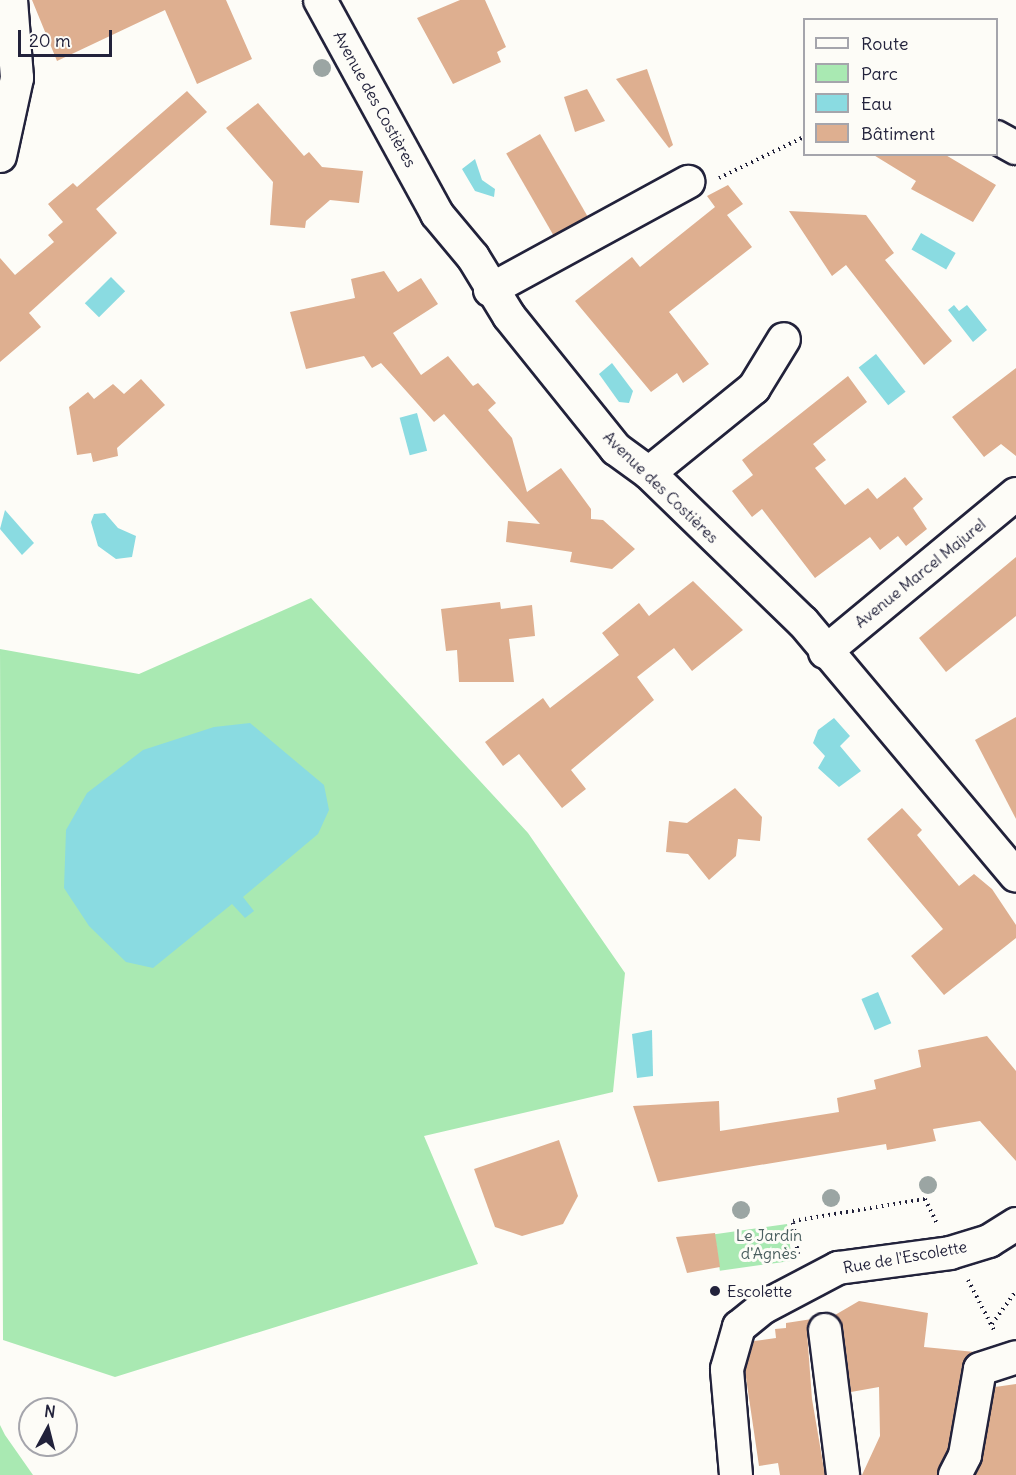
<!DOCTYPE html>
<meta charset="utf-8">
<style>
body{margin:0}
#map{position:relative;width:1016px;height:1475px;overflow:hidden;background:#fdfcf7;font-family:Delius,sans-serif}
div>[style]{position:absolute}
[style*='--x']{left:calc(var(--x)*1px);top:calc(var(--y)*1px);width:calc(var(--w)*1px);rotate:calc(var(--a)*1deg)}
.green>*{inset:0;background:#a9e9b2;transform-origin:0 0}
.water>*{inset:0;background:#8adbe1;transform-origin:0 0}
.building>*{inset:0;background:#deaf90;transform-origin:0 0}
.path>*{height:4px;margin-top:-2px;transform-origin:0;background:repeating-linear-gradient(90deg,#22223b 0 1.5px,transparent 0 6px)}
.roads{filter:drop-shadow(2px 0 #22223b) drop-shadow(-2px 0 #22223b) drop-shadow(0 2px #22223b) drop-shadow(0 -2px #22223b)}
.minor>*{height:32px;margin:-16px;padding:0 16px;transform-origin:16px;border-radius:16px;background:#fdfcf7}
.trees>*{width:18px;height:18px;margin:-9px;border-radius:50%;background:#9ba5a3}
.dots>*{width:16px;height:16px;translate:-50% -50%;box-sizing:border-box;border:3px solid #fdfcf7;border-radius:50%}
span{translate:-50% -50%;white-space:nowrap;text-align:center;line-height:1.15;-webkit-text-stroke:6px #fdfcf7;paint-order:stroke}
.street-label{font-size:16px;color:#22223b}
.park-label{font-size:16px;color:#4a5e5f}
.poi-label{font-size:16px;color:#22223b}
.left{translate:0 -50%;text-align:left}
.legend{position:absolute;left:803px;top:18px;width:195px;height:138px;box-sizing:border-box;background:#fdfcf7;border:2px solid #a5a5ac;margin:0;padding:8px 10px;list-style:none;font-size:18px;color:#22223b}
.legend li{display:flex;align-items:center;gap:12px;height:30px}
.legend b{width:30px;border:2px solid #a5a5ac}
.north{position:absolute;left:18px;top:1397px;width:60px;height:60px;box-sizing:border-box;background:#fdfcf7;border:2px solid #a5a5ac;border-radius:50%;rotate:7deg;font-size:16px;font-weight:700;line-height:24px;text-align:center;color:#22223b}
.north::after{content:'';display:block;margin:auto;width:21px;height:27px;background:#22223b;clip-path:polygon(50% 0,100% 100%,50% 72%,0 100%)}
.scale{position:absolute;left:18px;top:30px;width:94px;height:27px;box-sizing:border-box;border:3px solid #22223b;border-top:0;padding-left:8px;font-size:18px;line-height:21px;white-space:nowrap;color:#22223b;-webkit-text-stroke:4px #fdfcf7;paint-order:stroke}
</style>
<div id="map">
<div class="green">
<i style="clip-path:polygon(311px 598px,528px 833px,625px 973px,613px 1092px,424px 1136px,478px 1264px,115px 1377px,3px 1340px,0 649px,139px 674px)"></i>
<i style="left:787px;top:1224px;width:37px;height:73px;rotate:82deg"></i>
<i style="clip-path:polygon(0 1425px,5px 1435px,33px 1475px,0 1475px)"></i>
</div>
<div class="water">
<i style="clip-path:polygon(475px 159px,482px 180px,495px 189px,494px 197px,475px 191px,462px 169px)"></i>
<i style="left:921px;top:233px;width:40px;height:19px;rotate:30deg"></i>
<i style="left:111px;top:277px;width:20px;height:37px;rotate:45deg"></i>
<i style="clip-path:polygon(954px 305px,959px 311px,967px 305px,987px 330px,973px 342px,948px 310px)"></i>
<i style="left:876px;top:354px;width:48px;height:22px;rotate:52deg"></i>
<i style="clip-path:polygon(612px 363px,633px 391px,629px 403px,619px 402px,599px 374px)"></i>
<i style="left:417px;top:413px;width:39px;height:18px;rotate:75deg"></i>
<i style="clip-path:polygon(5px 510px,34px 543px,22px 555px,0 529px)"></i>
<i style="clip-path:polygon(105px 513px,118px 528px,136px 536px,132px 557px,116px 559px,98px 546px,91px 522px,94px 514px)"></i>
<i style="clip-path:polygon(834px 718px,850px 736px,840px 746px,861px 771px,839px 787px,818px 768px,825px 756px,813px 743px,818px 730px)"></i>
<i style="clip-path:polygon(250px 723px,324px 785px,329px 810px,318px 834px,243px 897px,254px 911px,245px 918px,232px 904px,153px 968px,126px 962px,89px 926px,64px 888px,66px 830px,87px 793px,143px 750px,214px 727px)"></i>
<i style="left:878px;top:992px;width:34px;height:18px;rotate:67deg"></i>
<i style="clip-path:polygon(652px 1030px,653px 1076px,637px 1078px,632px 1034px)"></i>
</div>
<div class="building">
<i style="clip-path:polygon(32px 0,226px 0,252px 59px,197px 84px,165px 10px,57px 61px)"></i>
<i style="clip-path:polygon(460px 0,485px 0,506px 47px,497px 52px,501px 62px,453px 84px,417px 18px)"></i>
<i style="clip-path:polygon(647px 69px,673px 145px,669px 148px,616px 79px)"></i>
<i style="clip-path:polygon(587px 89px,605px 121px,575px 132px,564px 97px)"></i>
<i style="clip-path:polygon(187px 91px,207px 112px,96px 209px,117px 233px,29px 313px,41px 327px,0 362px,0 258px,15px 275px,54px 242px,48px 235px,63px 222px,48px 204px,73px 183px,77px 187px)"></i>
<i style="clip-path:polygon(258px 103px,304px 156px,309px 152px,322px 167px,363px 171px,359px 203px,330px 200px,306px 221px,305px 228px,270px 225px,273px 182px,226px 128px)"></i>
<i style="left:540px;top:134px;width:95px;height:39px;rotate:60deg"></i>
<i style="clip-path:polygon(872px 154px,944px 154px,996px 185px,973px 222px,911px 189px,916px 181px)"></i>
<i style="clip-path:polygon(728px 185px,743px 204px,727px 215px,752px 247px,669px 312px,709px 364px,683px 383px,677px 373px,651px 392px,575px 301px,632px 257px,640px 267px,715px 207px,707px 196px)"></i>
<i style="clip-path:polygon(789px 211px,866px 215px,894px 253px,885px 260px,952px 341px,924px 365px,846px 265px,832px 276px)"></i>
<i style="clip-path:polygon(384px 271px,398px 292px,421px 278px,438px 304px,393px 333px,421px 375px,448px 356px,473px 386px,478px 383px,496px 403px,488px 410px,512px 438px,527px 492px,561px 468px,591px 509px,591px 519px,603px 520px,635px 549px,612px 569px,570px 562px,572px 552px,506px 542px,508px 521px,540px 524px,444px 414px,434px 422px,381px 363px,372px 368px,364px 356px,306px 369px,290px 312px,355px 298px,351px 279px)"></i>
<i style="clip-path:polygon(1016px 368px,1016px 456px,1001px 444px,984px 457px,952px 417px)"></i>
<i style="clip-path:polygon(848px 376px,867px 402px,813px 444px,826px 460px,815px 468px,845px 505px,868px 488px,877px 499px,905px 477px,923px 499px,913px 508px,927px 529px,906px 546px,898px 536px,880px 550px,870px 537px,815px 578px,762px 509px,752px 517px,732px 491px,753px 475px,742px 460px)"></i>
<i style="clip-path:polygon(141px 379px,165px 405px,117px 448px,118px 456px,93px 462px,91px 453px,77px 455px,69px 407px,88px 392px,94px 399px,113px 384px,124px 394px)"></i>
<i style="clip-path:polygon(1016px 557px,1016px 616px,946px 672px,919px 638px)"></i>
<i style="clip-path:polygon(693px 581px,743px 630px,692px 671px,674px 648px,637px 677px,654px 700px,571px 770px,586px 789px,562px 808px,519px 754px,503px 766px,485px 742px,543px 698px,550px 708px,619px 655px,602px 633px,639px 603px,649px 616px)"></i>
<i style="clip-path:polygon(500px 602px,501px 609px,532px 605px,535px 636px,509px 639px,514px 682px,459px 682px,457px 650px,446px 651px,441px 609px)"></i>
<i style="clip-path:polygon(1016px 717px,1016px 819px,975px 740px)"></i>
<i style="clip-path:polygon(735px 788px,762px 817px,760px 841px,738px 839px,736px 856px,709px 880px,688px 854px,666px 852px,669px 821px,687px 823px)"></i>
<i style="clip-path:polygon(902px 808px,922px 830px,917px 835px,959px 886px,974px 874px,992px 889px,1016px 925px,1016px 938px,944px 995px,911px 956px,943px 929px,867px 839px)"></i>
<i style="clip-path:polygon(987px 1036px,1016px 1071px,1016px 1161px,980px 1121px,933px 1129px,936px 1141px,887px 1150px,886px 1144px,658px 1182px,633px 1106px,719px 1101px,720px 1131px,839px 1112px,837px 1098px,876px 1089px,874px 1080px,921px 1067px,918px 1050px)"></i>
<i style="clip-path:polygon(559px 1140px,578px 1196px,563px 1224px,522px 1236px,495px 1227px,474px 1169px)"></i>
<i style="clip-path:polygon(715px 1233px,720px 1267px,687px 1273px,676px 1237px)"></i>
<i style="clip-path:polygon(859px 1301px,928px 1313px,924px 1347px,975px 1352px,962px 1366px,948px 1449px,937px 1475px,862px 1475px,880px 1436px,879px 1387px,851px 1392px,843px 1328px,835px 1315px)"></i>
<i style="clip-path:polygon(812px 1319px,807px 1332px,812px 1399px,825px 1475px,780px 1475px,778px 1463px,759px 1466px,745px 1371px,754px 1341px,776px 1338px,775px 1329px,786px 1328px,786px 1323px)"></i>
<i style="clip-path:polygon(1016px 1384px,1016px 1475px,975px 1475px,995px 1387px)"></i>
</div>
<div class="path">
<i style="--x:719;--y:178;--w:94;--a:-25.8"></i>
<i style="--x:798;--y:1254;--w:33;--a:-99"></i>
<i style="--x:793;--y:1221;--w:134;--a:-9.5"></i>
<i style="--x:925;--y:1199;--w:28;--a:64"></i>
<i style="--x:968;--y:1280;--w:59;--a:62.6"></i>
<i style="--x:992;--y:1324;--w:41;--a:-54"></i>
</div>
<div class="roads">
<div class="minor">
<i style="--x:320;--y:0;--w:244;--a:61.3"></i>
<i style="--x:437;--y:214;--w:56;--a:50.1"></i>
<i style="--x:473;--y:257;--w:69;--a:58.6"></i>
<i style="--x:509;--y:316;--w:171;--a:51.2"></i>
<i style="--x:616;--y:449;--w:41;--a:36"></i>
<i style="--x:649;--y:473;--w:214;--a:44.1"></i>
<i style="--x:803;--y:622;--w:331;--a:50"></i>
<i style="--x:996;--y:137;--w:23;--a:29"></i>
<i style="--x:0;--y:156;--w:80;--a:-77.7"></i>
<i style="--x:17;--y:78;--w:78;--a:-94.4"></i>
<i style="--x:490;--y:290;--w:226;--a:-28.6"></i>
<i style="--x:649;--y:473;--w:135;--a:-39"></i>
<i style="--x:754;--y:388;--w:57;--a:-58.5"></i>
<i style="--x:825;--y:652;--w:248;--a:-39.6"></i>
<i style="--x:825;--y:1330;--w:146;--a:82.9"></i>
<i style="--x:736;--y:1475;--w:106;--a:-94.9"></i>
<i style="--x:727;--y:1369;--w:44;--a:-74.1"></i>
<i style="--x:739;--y:1327;--w:32;--a:-39"></i>
<i style="--x:764;--y:1307;--w:84;--a:-27.8"></i>
<i style="--x:838;--y:1268;--w:113;--a:-7.6"></i>
<i style="--x:950;--y:1253;--w:41;--a:-17.1"></i>
<i style="--x:989;--y:1241;--w:32;--a:-32"></i>
<i style="--x:955;--y:1475;--w:22;--a:-63"></i>
<i style="--x:965;--y:1455;--w:87;--a:-80.1"></i>
<i style="--x:980;--y:1369;--w:38;--a:-18"></i>
</div>
</div>
<div class="trees">
<i style="left:322px;top:68px"></i>
<i style="left:928px;top:1185px"></i>
<i style="left:831px;top:1198px"></i>
<i style="left:741px;top:1210px"></i>
</div>
<div class="dots">
<i style="left:715px;top:1291px;background:#22223b"></i>
</div>
<div class="street-label">
<span style="left:375px;top:99px;rotate:61deg">Avenue des Costières</span>
<span style="left:661px;top:487px;rotate:44deg">Avenue des Costières</span>
<span style="left:920px;top:573px;rotate:-39deg">Avenue Marcel Majurel</span>
<span style="left:905px;top:1257px;rotate:-10deg">Rue de l'Escolette</span>
</div>
<div class="park-label">
<span style="left:769px;top:1244px">Le Jardin<br>d'Agnès</span>
</div>
<div class="poi-label">
<span class="left" style="left:727px;top:1291px">Escolette</span>
</div>
<ul class="legend">
<li><b style="height:8px;background:#fdfcf7"></b>Route</li>
<li><b style="height:16px;background:#a9e9b2"></b>Parc</li>
<li><b style="height:16px;background:#8adbe1"></b>Eau</li>
<li><b style="height:16px;background:#deaf90"></b>Bâtiment</li>
</ul>
<div class="north">N</div>
<div class="scale">20 m</div>
</div>
